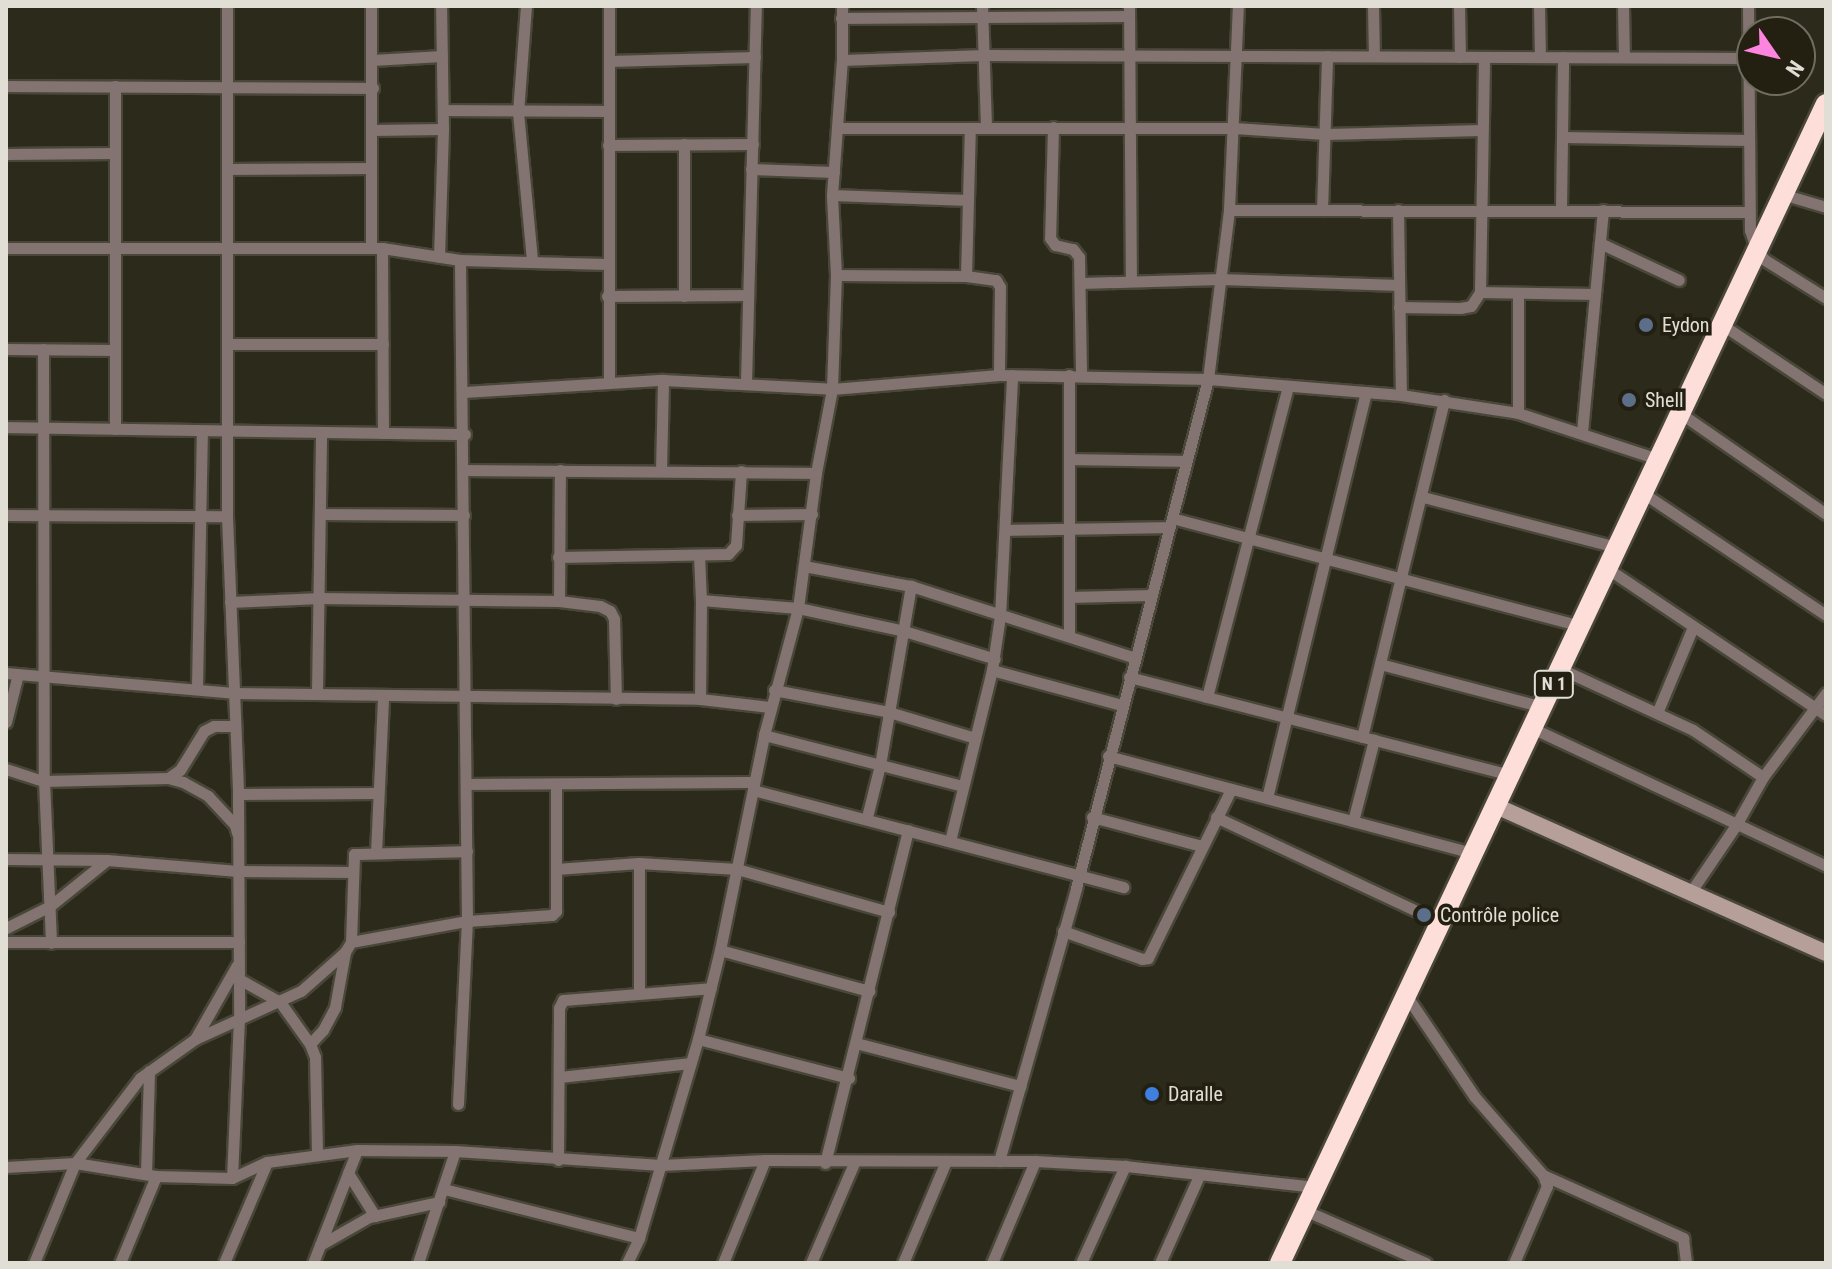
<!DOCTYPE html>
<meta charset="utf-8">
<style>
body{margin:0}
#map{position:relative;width:1832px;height:1269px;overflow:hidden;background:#2c2a1b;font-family:"Roboto Condensed",sans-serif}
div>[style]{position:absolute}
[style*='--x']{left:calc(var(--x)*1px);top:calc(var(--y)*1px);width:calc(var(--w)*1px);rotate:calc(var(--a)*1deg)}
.roads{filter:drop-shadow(2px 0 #494739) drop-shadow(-2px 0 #494739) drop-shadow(0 2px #494739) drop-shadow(0 -2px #494739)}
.street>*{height:11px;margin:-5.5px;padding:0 5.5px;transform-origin:5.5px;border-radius:5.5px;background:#837471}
.secondary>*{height:16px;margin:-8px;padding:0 8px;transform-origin:8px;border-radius:8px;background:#b69e99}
.highway>*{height:20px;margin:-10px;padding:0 10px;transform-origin:10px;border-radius:10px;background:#fdded8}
.dots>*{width:22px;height:22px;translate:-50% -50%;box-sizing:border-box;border:4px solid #232012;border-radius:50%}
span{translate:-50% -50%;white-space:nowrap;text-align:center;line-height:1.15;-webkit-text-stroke:7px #232012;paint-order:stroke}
.shield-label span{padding:2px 6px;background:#232012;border:2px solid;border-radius:6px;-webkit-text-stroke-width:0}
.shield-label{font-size:18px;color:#e0ded5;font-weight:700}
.poi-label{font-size:20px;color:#e0ded5}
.left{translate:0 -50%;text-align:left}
.frame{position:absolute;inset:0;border:8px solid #e0ded5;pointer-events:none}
.north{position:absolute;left:1736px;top:16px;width:80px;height:80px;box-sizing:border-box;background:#232012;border:2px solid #6f6c60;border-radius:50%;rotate:124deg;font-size:22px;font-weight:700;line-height:32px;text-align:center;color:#e0ded5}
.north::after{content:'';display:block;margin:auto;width:28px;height:36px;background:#fe85df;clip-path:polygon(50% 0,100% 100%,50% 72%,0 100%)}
</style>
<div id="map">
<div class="roads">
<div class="street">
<i style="--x:227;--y:6;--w:510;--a:90"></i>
<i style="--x:227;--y:516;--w:278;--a:87.7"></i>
<i style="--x:238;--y:794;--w:224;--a:89.7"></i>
<i style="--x:239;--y:1018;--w:160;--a:92.5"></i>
<i style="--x:371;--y:6;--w:242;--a:90"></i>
<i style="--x:526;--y:6;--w:106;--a:94.3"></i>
<i style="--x:518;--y:112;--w:149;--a:84.6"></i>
<i style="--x:982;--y:6;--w:122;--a:88.1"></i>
<i style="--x:1129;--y:6;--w:274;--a:89.6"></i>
<i style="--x:1373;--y:6;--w:50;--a:88.9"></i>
<i style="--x:1459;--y:6;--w:51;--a:88.9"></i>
<i style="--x:1539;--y:6;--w:51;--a:88.9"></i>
<i style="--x:1623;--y:6;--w:51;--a:88.9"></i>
<i style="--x:1748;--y:6;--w:224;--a:89.5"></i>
<i style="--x:1750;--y:230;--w:20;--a:72"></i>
<i style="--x:1756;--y:249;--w:14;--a:51"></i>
<i style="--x:1765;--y:260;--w:72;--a:31.9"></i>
<i style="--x:841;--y:18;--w:288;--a:-0.4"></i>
<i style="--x:372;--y:60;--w:70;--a:-3.3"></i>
<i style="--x:842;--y:60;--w:142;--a:-2"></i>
<i style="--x:984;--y:55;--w:764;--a:0.22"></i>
<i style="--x:609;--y:61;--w:146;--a:-1.6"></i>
<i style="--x:6;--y:86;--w:367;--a:0.3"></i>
<i style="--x:443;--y:110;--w:165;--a:0.3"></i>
<i style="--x:1053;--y:127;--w:111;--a:91.5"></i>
<i style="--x:1050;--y:238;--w:9;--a:54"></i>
<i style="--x:1055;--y:245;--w:18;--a:13"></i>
<i style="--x:1073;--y:249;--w:10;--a:53"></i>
<i style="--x:1079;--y:257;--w:118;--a:89"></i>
<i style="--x:838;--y:128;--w:396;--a:0"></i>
<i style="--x:1234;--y:128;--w:91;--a:3.8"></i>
<i style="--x:1325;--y:134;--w:156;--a:-1.5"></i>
<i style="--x:371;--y:130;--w:72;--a:-0.8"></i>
<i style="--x:1562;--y:137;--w:186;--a:0.9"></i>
<i style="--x:608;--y:145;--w:145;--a:-0.4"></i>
<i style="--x:6;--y:154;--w:109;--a:-0.5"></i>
<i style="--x:228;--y:169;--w:143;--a:-0.4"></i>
<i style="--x:751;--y:169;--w:83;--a:2.1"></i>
<i style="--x:1782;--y:194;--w:46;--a:16.5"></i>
<i style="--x:832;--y:195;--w:136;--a:2.1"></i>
<i style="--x:1561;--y:209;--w:152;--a:-89.2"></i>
<i style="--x:1229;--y:210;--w:519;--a:0.22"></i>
<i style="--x:1322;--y:210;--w:154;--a:-88.1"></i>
<i style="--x:1398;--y:210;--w:185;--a:89.1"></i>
<i style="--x:1600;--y:243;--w:87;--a:25.1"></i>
<i style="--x:6;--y:248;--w:376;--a:0"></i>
<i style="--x:382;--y:248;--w:79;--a:8.7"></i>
<i style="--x:460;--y:260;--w:147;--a:1.6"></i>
<i style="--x:382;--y:248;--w:185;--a:89.7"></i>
<i style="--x:439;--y:257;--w:128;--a:-88.2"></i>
<i style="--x:443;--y:129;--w:123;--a:-90.9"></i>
<i style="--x:836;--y:275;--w:130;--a:0.4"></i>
<i style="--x:966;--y:276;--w:30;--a:8"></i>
<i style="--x:996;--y:280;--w:8;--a:60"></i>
<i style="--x:1000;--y:287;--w:88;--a:90.7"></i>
<i style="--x:966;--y:276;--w:148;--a:-88.5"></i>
<i style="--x:1082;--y:283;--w:138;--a:-1.7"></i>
<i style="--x:1220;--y:279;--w:179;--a:1.9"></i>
<i style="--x:1480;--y:292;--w:115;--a:1"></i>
<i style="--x:1518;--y:293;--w:120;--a:90"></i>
<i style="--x:607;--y:296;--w:141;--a:-0.4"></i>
<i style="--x:684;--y:296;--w:152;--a:-90"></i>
<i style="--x:1399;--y:307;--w:61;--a:0.9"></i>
<i style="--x:1460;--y:308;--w:11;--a:-10"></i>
<i style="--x:1471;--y:306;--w:17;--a:-57"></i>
<i style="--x:1480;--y:292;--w:235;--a:-89"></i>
<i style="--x:1721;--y:324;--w:126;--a:33.7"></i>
<i style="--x:228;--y:344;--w:155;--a:0"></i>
<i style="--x:6;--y:349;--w:109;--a:0.5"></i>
<i style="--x:43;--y:349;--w:432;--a:89.9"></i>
<i style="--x:44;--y:781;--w:162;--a:87.5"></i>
<i style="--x:609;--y:382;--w:376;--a:-90"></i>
<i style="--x:746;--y:382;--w:376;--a:-88.5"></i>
<i style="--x:464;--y:392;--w:199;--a:-3.5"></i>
<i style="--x:663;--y:380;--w:169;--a:3"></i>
<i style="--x:832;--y:389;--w:168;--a:-4.8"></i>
<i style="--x:999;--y:375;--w:209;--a:1.1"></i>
<i style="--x:1208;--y:379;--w:194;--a:4.7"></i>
<i style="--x:1401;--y:395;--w:118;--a:8.7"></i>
<i style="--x:1518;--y:413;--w:147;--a:18.2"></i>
<i style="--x:1680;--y:413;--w:178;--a:34.7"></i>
<i style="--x:6;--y:427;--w:459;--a:0.9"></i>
<i style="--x:115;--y:429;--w:343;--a:-90"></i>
<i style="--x:1582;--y:432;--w:223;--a:-84.6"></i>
<i style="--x:1070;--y:459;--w:116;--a:1"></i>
<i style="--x:465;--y:470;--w:351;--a:0.5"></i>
<i style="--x:661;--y:471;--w:91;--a:-88.7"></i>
<i style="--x:1643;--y:493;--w:220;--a:33.7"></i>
<i style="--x:1423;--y:497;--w:200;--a:14.5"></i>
<i style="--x:320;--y:514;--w:144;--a:0.4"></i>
<i style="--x:6;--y:515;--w:221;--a:0.3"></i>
<i style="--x:737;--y:515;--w:75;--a:-0.8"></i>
<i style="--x:1172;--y:518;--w:423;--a:14.8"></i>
<i style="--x:1005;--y:530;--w:164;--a:-1"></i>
<i style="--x:699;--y:555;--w:45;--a:87.5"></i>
<i style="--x:701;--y:600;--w:97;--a:4.7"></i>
<i style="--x:798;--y:608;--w:105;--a:12.1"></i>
<i style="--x:901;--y:630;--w:98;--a:17.1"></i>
<i style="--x:558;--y:557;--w:170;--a:-1"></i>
<i style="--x:728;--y:554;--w:12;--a:-48"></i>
<i style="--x:736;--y:545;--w:74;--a:-86.1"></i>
<i style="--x:804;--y:566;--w:109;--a:10.6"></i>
<i style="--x:911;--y:586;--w:235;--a:17.8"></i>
<i style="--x:1608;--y:569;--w:262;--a:33.8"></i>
<i style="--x:1069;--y:597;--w:82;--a:-1.4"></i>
<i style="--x:559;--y:601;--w:131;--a:-89.6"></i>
<i style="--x:230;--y:602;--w:90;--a:-2.5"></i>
<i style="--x:320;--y:598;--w:239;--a:0.7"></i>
<i style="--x:559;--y:601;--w:41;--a:7"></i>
<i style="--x:600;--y:606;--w:11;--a:27"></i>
<i style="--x:610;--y:611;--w:9;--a:63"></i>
<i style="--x:614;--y:619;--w:80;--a:88.6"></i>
<i style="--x:1069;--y:636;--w:261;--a:-90"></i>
<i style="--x:1380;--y:664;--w:169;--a:14.8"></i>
<i style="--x:1561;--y:669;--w:145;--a:24.8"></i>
<i style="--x:1693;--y:730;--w:84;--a:33.9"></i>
<i style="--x:992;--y:670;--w:135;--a:15.1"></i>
<i style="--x:6;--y:673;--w:228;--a:5"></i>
<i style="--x:233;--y:693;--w:467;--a:0.7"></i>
<i style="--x:700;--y:699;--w:70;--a:6.5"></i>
<i style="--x:1129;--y:677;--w:394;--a:14.4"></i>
<i style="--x:197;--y:687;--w:256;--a:-88.9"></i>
<i style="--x:774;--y:690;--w:117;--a:10.8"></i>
<i style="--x:889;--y:712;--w:90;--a:16.8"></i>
<i style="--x:317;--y:693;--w:261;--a:-89.1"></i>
<i style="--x:1207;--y:697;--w:321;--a:-75.4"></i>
<i style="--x:700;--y:699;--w:99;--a:-89.4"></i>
<i style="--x:1657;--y:713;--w:93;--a:-67.3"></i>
<i style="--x:6;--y:722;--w:49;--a:-76"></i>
<i style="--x:1532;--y:728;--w:325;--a:25.1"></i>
<i style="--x:764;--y:735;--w:205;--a:14.4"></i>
<i style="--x:1362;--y:737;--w:347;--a:-76.3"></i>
<i style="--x:1108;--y:756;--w:378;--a:14.9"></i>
<i style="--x:6;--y:769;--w:40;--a:18"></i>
<i style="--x:44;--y:781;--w:124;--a:-1.4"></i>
<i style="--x:168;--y:778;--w:14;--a:-34"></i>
<i style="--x:180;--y:770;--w:46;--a:-58.4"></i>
<i style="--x:204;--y:731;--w:11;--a:-27"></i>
<i style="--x:214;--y:726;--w:20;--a:0"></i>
<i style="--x:168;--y:778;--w:16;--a:15"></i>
<i style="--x:183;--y:782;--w:29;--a:29"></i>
<i style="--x:208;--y:796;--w:40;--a:47"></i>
<i style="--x:235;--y:825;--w:8;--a:76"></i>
<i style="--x:467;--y:784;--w:287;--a:-0.4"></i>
<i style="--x:753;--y:790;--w:383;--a:14.7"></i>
<i style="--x:238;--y:794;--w:139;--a:-0.4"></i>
<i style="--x:1267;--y:798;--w:418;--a:-76.3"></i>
<i style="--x:867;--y:817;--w:54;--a:-76"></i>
<i style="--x:880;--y:765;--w:182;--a:-80.2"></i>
<i style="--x:1092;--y:817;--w:114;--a:14.8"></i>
<i style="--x:1216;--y:817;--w:247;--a:25.1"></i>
<i style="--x:1353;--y:821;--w:84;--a:-75.5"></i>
<i style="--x:950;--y:841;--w:176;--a:-76.2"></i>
<i style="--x:992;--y:670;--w:55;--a:-81.6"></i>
<i style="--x:1000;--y:616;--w:241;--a:-87.1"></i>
<i style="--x:376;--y:853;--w:157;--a:-87.4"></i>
<i style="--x:6;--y:859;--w:101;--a:0.6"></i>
<i style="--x:556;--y:869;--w:83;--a:-4.1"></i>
<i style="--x:639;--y:863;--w:98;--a:3.5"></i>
<i style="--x:737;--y:869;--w:158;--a:15.8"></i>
<i style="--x:1690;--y:893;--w:82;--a:-55.9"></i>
<i style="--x:1736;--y:825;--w:55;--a:-60.6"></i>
<i style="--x:1763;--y:777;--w:105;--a:-53.1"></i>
<i style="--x:6;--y:928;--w:49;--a:-26.6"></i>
<i style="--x:50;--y:906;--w:73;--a:-38.9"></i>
<i style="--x:107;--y:860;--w:131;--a:4.8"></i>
<i style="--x:238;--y:871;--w:114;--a:0.5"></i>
<i style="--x:1063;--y:931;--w:84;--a:19.5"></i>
<i style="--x:1142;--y:959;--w:6;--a:-9"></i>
<i style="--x:1148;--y:958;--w:188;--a:-63.8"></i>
<i style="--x:6;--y:942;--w:233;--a:0"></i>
<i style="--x:351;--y:942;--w:118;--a:-10.3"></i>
<i style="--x:467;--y:921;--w:85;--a:-4"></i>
<i style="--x:552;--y:915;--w:6;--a:-45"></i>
<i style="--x:556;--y:911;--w:127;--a:-90"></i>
<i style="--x:720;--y:950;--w:155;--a:15.4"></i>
<i style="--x:239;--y:979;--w:47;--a:29.3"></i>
<i style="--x:280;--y:1002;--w:52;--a:54.5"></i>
<i style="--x:310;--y:1044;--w:14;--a:69"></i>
<i style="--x:315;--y:1057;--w:97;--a:88.8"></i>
<i style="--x:639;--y:991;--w:128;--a:-90"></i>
<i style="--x:1406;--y:995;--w:122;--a:56"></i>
<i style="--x:1474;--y:1096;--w:105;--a:48.9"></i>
<i style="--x:1543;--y:1175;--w:12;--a:70"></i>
<i style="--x:1547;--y:1186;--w:84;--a:113.2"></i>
<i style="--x:195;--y:1039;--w:85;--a:-60.4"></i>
<i style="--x:698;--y:1039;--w:156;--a:14.5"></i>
<i style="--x:856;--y:1043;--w:170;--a:14.7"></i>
<i style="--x:310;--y:1044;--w:19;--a:-47"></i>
<i style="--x:323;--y:1030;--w:26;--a:-62"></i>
<i style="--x:335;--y:1007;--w:56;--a:-79.7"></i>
<i style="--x:560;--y:1077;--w:131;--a:-6.1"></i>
<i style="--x:458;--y:1104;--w:183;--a:-87.2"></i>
<i style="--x:467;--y:921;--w:661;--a:-90.61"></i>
<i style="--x:558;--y:1160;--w:152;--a:-89.6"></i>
<i style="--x:559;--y:1008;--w:9;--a:-63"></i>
<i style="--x:563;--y:1000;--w:148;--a:-4.6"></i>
<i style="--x:999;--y:1161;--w:284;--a:-74.2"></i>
<i style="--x:1076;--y:888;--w:526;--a:-75.46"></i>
<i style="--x:1208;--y:379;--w:170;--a:-82.9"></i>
<i style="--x:1229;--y:210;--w:204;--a:-87.5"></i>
<i style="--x:825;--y:1163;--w:343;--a:-76"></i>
<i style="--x:6;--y:1167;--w:69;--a:-3.3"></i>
<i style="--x:75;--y:1163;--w:82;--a:9.1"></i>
<i style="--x:156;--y:1176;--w:76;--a:1.5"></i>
<i style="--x:232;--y:1178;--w:38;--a:-25"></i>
<i style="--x:267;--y:1162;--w:91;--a:-7.6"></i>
<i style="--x:357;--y:1150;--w:98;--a:0.6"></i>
<i style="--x:455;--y:1151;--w:206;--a:3.9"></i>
<i style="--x:661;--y:1165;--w:104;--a:-2.8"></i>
<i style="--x:765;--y:1160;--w:270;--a:0.2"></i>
<i style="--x:1035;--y:1161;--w:90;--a:3.2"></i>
<i style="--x:1125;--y:1166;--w:191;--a:6.3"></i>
<i style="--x:348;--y:1173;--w:51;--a:57.9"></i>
<i style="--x:146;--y:1174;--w:103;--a:-88.3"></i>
<i style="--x:1543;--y:1175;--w:154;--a:24.2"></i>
<i style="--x:1683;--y:1238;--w:25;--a:83"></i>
<i style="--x:444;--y:1189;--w:201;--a:14.1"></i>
<i style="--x:1304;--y:1210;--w:133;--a:23.5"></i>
<i style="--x:320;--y:1245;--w:56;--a:-29.7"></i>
<i style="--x:369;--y:1217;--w:72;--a:-12.1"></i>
<i style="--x:34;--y:1263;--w:108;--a:-67.7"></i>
<i style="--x:75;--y:1163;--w:107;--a:-52.6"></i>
<i style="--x:140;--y:1078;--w:67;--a:-35.3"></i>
<i style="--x:195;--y:1039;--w:116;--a:-24.4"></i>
<i style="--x:301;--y:991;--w:59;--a:-41.6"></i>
<i style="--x:345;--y:952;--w:12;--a:-59"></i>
<i style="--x:351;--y:942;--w:88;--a:-88"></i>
<i style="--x:354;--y:854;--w:113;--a:-1.5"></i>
<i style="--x:120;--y:1263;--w:94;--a:-67.5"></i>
<i style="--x:224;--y:1263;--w:110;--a:-66.9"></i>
<i style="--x:313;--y:1263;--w:121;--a:-68.7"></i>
<i style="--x:418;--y:1263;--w:118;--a:-71.7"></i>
<i style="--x:627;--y:1263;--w:28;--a:-64"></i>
<i style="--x:639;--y:1238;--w:208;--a:-73.5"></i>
<i style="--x:698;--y:1039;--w:92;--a:-76.1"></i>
<i style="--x:720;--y:950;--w:219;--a:-78.4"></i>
<i style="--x:764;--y:735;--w:131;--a:-75"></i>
<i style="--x:798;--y:608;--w:136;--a:-82.4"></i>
<i style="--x:816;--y:473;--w:86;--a:-79.2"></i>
<i style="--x:832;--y:389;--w:114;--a:-88"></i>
<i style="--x:836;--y:275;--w:80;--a:-92.9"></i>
<i style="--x:832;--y:195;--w:135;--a:-85.8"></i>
<i style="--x:842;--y:60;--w:54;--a:-90"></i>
<i style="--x:723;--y:1263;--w:111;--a:-67.8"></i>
<i style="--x:811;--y:1263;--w:109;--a:-66.7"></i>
<i style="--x:903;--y:1263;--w:111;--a:-67.1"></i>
<i style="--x:992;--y:1263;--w:111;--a:-67.1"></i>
<i style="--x:1081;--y:1263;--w:107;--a:-65.6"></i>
<i style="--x:1160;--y:1263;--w:95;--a:-65.9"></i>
</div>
<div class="secondary">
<i style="--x:1496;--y:806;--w:361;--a:24"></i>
</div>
<div class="highway">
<i style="--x:1280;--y:1263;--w:1281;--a:-64.78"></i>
</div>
</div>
<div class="dots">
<i style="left:1646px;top:325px;background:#5c6f8a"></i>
<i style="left:1629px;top:400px;background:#5c6f8a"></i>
<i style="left:1424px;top:915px;background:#5c6f8a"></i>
<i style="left:1152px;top:1094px;background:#3f7fe0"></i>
</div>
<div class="shield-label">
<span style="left:1554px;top:684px">N 1</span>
</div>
<div class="poi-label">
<span class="left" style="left:1662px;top:325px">Eydon</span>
<span class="left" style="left:1645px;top:400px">Shell</span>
<span class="left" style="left:1440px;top:915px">Contrôle police</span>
<span class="left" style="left:1168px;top:1094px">Daralle</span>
</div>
<div class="frame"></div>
<div class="north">N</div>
</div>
